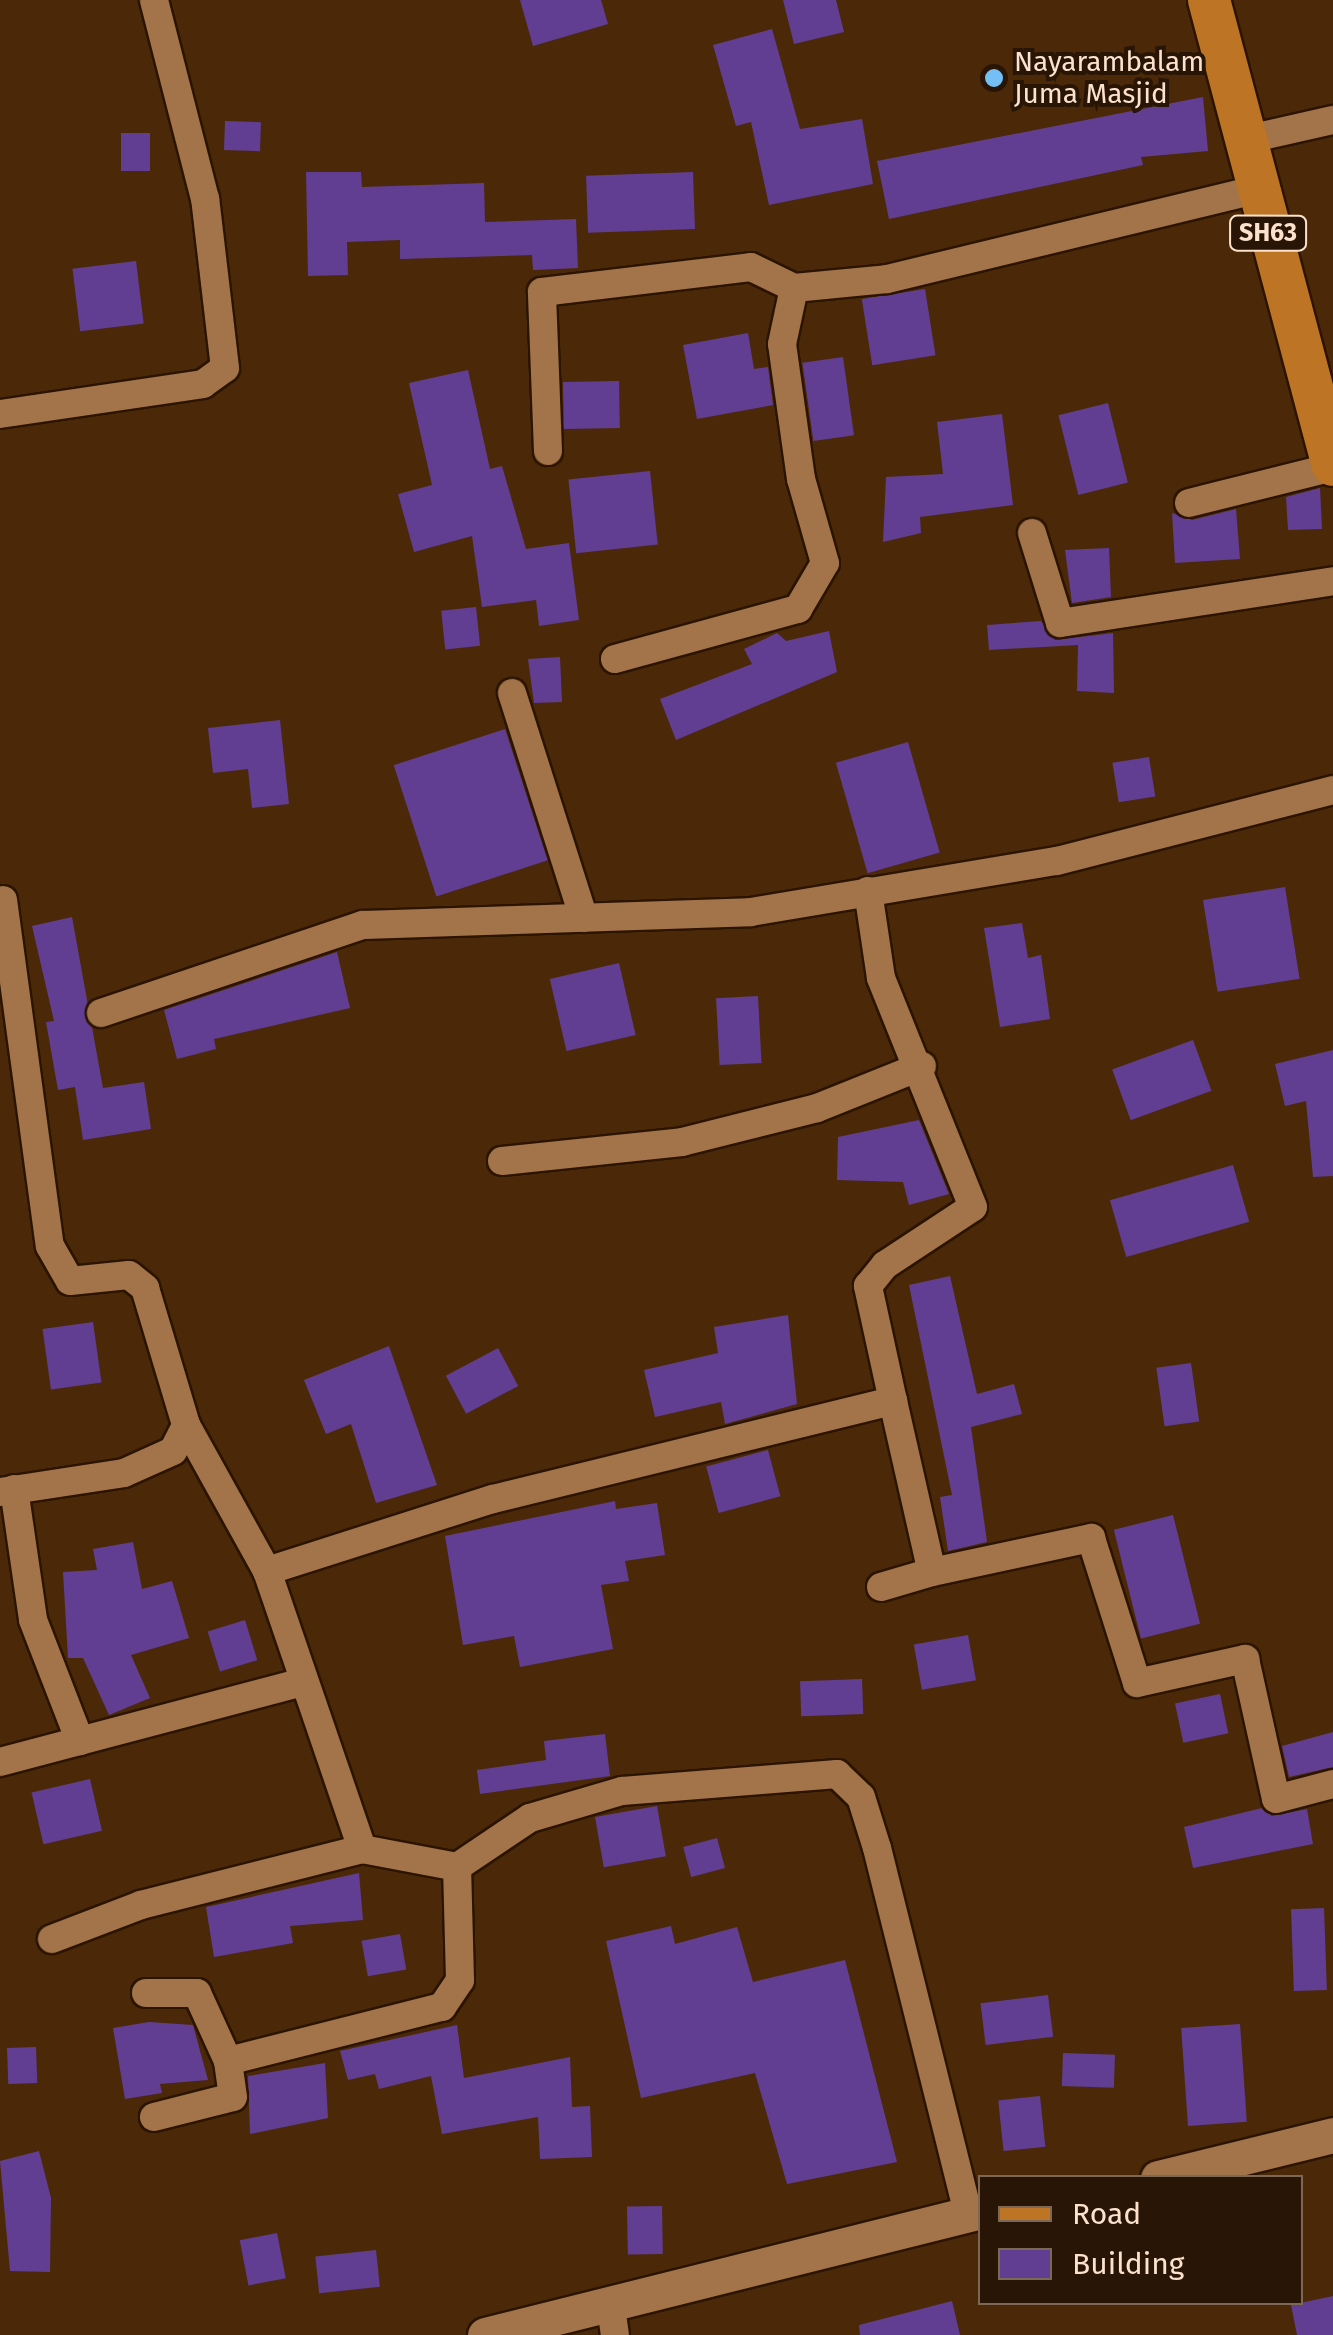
<!DOCTYPE html>
<style>
body{margin:0}
#map{position:relative;width:1333px;height:2335px;overflow:hidden;background:#4b2908;font-family:"Fira Sans",sans-serif}
div>[style]{position:absolute}
[style*='--x']{left:calc(var(--x)*1px);top:calc(var(--y)*1px);width:calc(var(--w)*1px);rotate:calc(var(--a)*1deg)}
.building>*{inset:0;background:#613e91;transform-origin:0 0}
.roads{filter:drop-shadow(2px 0 #2b1400) drop-shadow(-2px 0 #2b1400) drop-shadow(0 2px #2b1400) drop-shadow(0 -2px #2b1400)}
.minor>*{height:28px;margin:-14px;padding:0 14px;transform-origin:14px;border-radius:14px;background:#a3734a}
.tertiary>*{height:35px;margin:-17.5px;padding:0 17.5px;transform-origin:17.5px;border-radius:17.5px;background:#a3734a}
.primary>*{height:42px;margin:-21px;padding:0 21px;transform-origin:21px;border-radius:21px;background:#bd7424}
.dots>*{width:28px;height:28px;translate:-50% -50%;box-sizing:border-box;border:5px solid #281505;border-radius:50%}
span{translate:-50% -50%;white-space:nowrap;text-align:center;line-height:1.15;-webkit-text-stroke:8px #281505;paint-order:stroke}
.shield-label span{padding:2px 8px;background:#281505;border:2px solid;border-radius:8px;-webkit-text-stroke-width:0}
.shield-label{font-size:25px;color:#fce1cc;font-weight:700}
.poi-label{font-size:28px;color:#fce1cc}
.left{translate:0 -50%;text-align:left}
.legend{position:absolute;left:978px;top:2175px;width:325px;height:130px;box-sizing:border-box;background:#281505;border:2px solid #7d6755;margin:0;padding:12px 18px;list-style:none;font-size:30px;color:#fce1cc}
.legend li{display:flex;align-items:center;gap:20px;height:50px}
.legend b{width:50px;border:2px solid #7d6755}
</style>
<div id="map">
<div class="building">
<i style="clip-path:polygon(520px 0,601px 0,608px 24px,533px 46px)"></i>
<i style="clip-path:polygon(783px 0,836px 0,844px 32px,794px 44px)"></i>
<i style="clip-path:polygon(772px 29px,800px 129px,862px 119px,873px 184px,769px 205px,751px 122px,736px 126px,713px 45px)"></i>
<i style="clip-path:polygon(1203px 97px,1208px 151px,1141px 157px,1143px 165px,889px 219px,877px 161px)"></i>
<i style="left:225px;top:121px;width:36px;height:29px;rotate:2deg"></i>
<i style="left:121px;top:133px;width:29px;height:38px"></i>
<i style="clip-path:polygon(306px 172px,361px 172px,362px 187px,484px 183px,485px 222px,576px 219px,578px 268px,533px 270px,532px 255px,400px 259px,400px 240px,347px 242px,348px 275px,308px 276px)"></i>
<i style="left:693px;top:172px;width:57px;height:107px;rotate:88deg"></i>
<i style="left:136px;top:261px;width:63px;height:64px;rotate:83deg"></i>
<i style="left:925px;top:289px;width:67px;height:64px;rotate:81deg"></i>
<i style="clip-path:polygon(748px 333px,754px 369px,768px 367px,773px 405px,697px 419px,683px 345px)"></i>
<i style="left:843px;top:357px;width:79px;height:41px;rotate:82deg"></i>
<i style="clip-path:polygon(468px 370px,490px 469px,502px 466px,526px 549px,569px 543px,579px 620px,539px 626px,536px 600px,482px 607px,472px 536px,414px 552px,398px 494px,432px 485px,409px 383px)"></i>
<i style="left:619px;top:381px;width:47px;height:56px;rotate:89deg"></i>
<i style="left:1108px;top:403px;width:82px;height:51px;rotate:76deg"></i>
<i style="clip-path:polygon(1002px 414px,1013px 505px,920px 517px,921px 533px,883px 542px,886px 477px,943px 474px,937px 422px)"></i>
<i style="left:650px;top:471px;width:74px;height:82px;rotate:84deg"></i>
<i style="clip-path:polygon(1320px 488px,1322px 529px,1288px 530px,1286px 497px)"></i>
<i style="clip-path:polygon(1236px 509px,1240px 559px,1175px 563px,1172px 513px,1192px 520px)"></i>
<i style="clip-path:polygon(1109px 548px,1111px 597px,1072px 603px,1065px 550px)"></i>
<i style="left:476px;top:607px;width:39px;height:35px;rotate:84deg"></i>
<i style="clip-path:polygon(1041px 621px,1055px 640px,1113px 633px,1114px 693px,1077px 691px,1078px 645px,989px 650px,987px 625px)"></i>
<i style="clip-path:polygon(829px 631px,837px 672px,676px 740px,660px 699px,752px 664px,744px 649px,777px 633px,786px 641px)"></i>
<i style="clip-path:polygon(560px 657px,562px 702px,534px 703px,528px 659px)"></i>
<i style="clip-path:polygon(280px 720px,289px 804px,252px 808px,248px 769px,213px 773px,208px 728px)"></i>
<i style="left:505px;top:729px;width:138px;height:117px;rotate:72deg"></i>
<i style="left:908px;top:742px;width:115px;height:75px;rotate:74deg"></i>
<i style="left:1149px;top:757px;width:40px;height:37px;rotate:81deg"></i>
<i style="left:1285px;top:887px;width:93px;height:83px;rotate:81deg"></i>
<i style="clip-path:polygon(72px 917px,103px 1088px,144px 1082px,151px 1129px,83px 1140px,75px 1087px,58px 1090px,46px 1022px,54px 1021px,32px 926px)"></i>
<i style="clip-path:polygon(1022px 923px,1028px 958px,1041px 955px,1050px 1019px,1000px 1027px,984px 928px)"></i>
<i style="clip-path:polygon(337px 952px,350px 1008px,214px 1039px,216px 1049px,177px 1059px,164px 1010px)"></i>
<i style="left:619px;top:963px;width:74px;height:71px;rotate:77deg"></i>
<i style="left:758px;top:996px;width:67px;height:42px;rotate:87deg"></i>
<i style="left:1193px;top:1040px;width:54px;height:86px;rotate:70deg"></i>
<i style="clip-path:polygon(1333px 1050px,1333px 1176px,1313px 1177px,1306px 1101px,1285px 1106px,1275px 1064px)"></i>
<i style="clip-path:polygon(919px 1120px,949px 1194px,909px 1205px,903px 1182px,837px 1180px,838px 1137px)"></i>
<i style="left:1233px;top:1165px;width:59px;height:128px;rotate:74deg"></i>
<i style="clip-path:polygon(950px 1276px,977px 1394px,1014px 1384px,1022px 1414px,971px 1427px,987px 1542px,948px 1551px,940px 1497px,952px 1495px,909px 1285px)"></i>
<i style="clip-path:polygon(788px 1315px,797px 1404px,725px 1424px,721px 1402px,655px 1417px,644px 1370px,718px 1353px,714px 1327px)"></i>
<i style="left:93px;top:1322px;width:61px;height:51px;rotate:82deg"></i>
<i style="clip-path:polygon(389px 1346px,437px 1485px,376px 1503px,351px 1424px,326px 1434px,304px 1380px)"></i>
<i style="left:498px;top:1348px;width:43px;height:59px;rotate:62deg"></i>
<i style="left:1191px;top:1363px;width:59px;height:35px;rotate:82deg"></i>
<i style="left:768px;top:1450px;width:48px;height:64px;rotate:75deg"></i>
<i style="clip-path:polygon(615px 1501px,616px 1509px,657px 1503px,665px 1555px,625px 1561px,629px 1581px,601px 1585px,613px 1649px,520px 1667px,514px 1636px,463px 1645px,445px 1536px)"></i>
<i style="left:1173px;top:1515px;width:112px;height:61px;rotate:76deg"></i>
<i style="clip-path:polygon(133px 1542px,142px 1589px,172px 1581px,189px 1638px,131px 1655px,150px 1698px,109px 1715px,83px 1658px,68px 1658px,63px 1572px,97px 1570px,93px 1549px)"></i>
<i style="left:245px;top:1620px;width:42px;height:39px;rotate:73deg"></i>
<i style="left:968px;top:1635px;width:46px;height:55px;rotate:80deg"></i>
<i style="left:862px;top:1679px;width:35px;height:62px;rotate:88deg"></i>
<i style="left:1220px;top:1694px;width:40px;height:46px;rotate:78deg"></i>
<i style="clip-path:polygon(1333px 1732px,1333px 1767px,1289px 1777px,1282px 1746px)"></i>
<i style="clip-path:polygon(605px 1734px,610px 1776px,480px 1794px,477px 1770px,546px 1760px,544px 1741px)"></i>
<i style="left:90px;top:1779px;width:53px;height:60px;rotate:77deg"></i>
<i style="left:657px;top:1806px;width:51px;height:63px;rotate:80deg"></i>
<i style="clip-path:polygon(1262px 1808px,1272px 1816px,1307px 1809px,1313px 1844px,1193px 1868px,1184px 1827px)"></i>
<i style="left:717px;top:1838px;width:31px;height:35px;rotate:75deg"></i>
<i style="clip-path:polygon(359px 1873px,363px 1920px,290px 1926px,293px 1943px,214px 1957px,206px 1907px)"></i>
<i style="left:1324px;top:1908px;width:82px;height:33px;rotate:88deg"></i>
<i style="clip-path:polygon(671px 1926px,675px 1944px,737px 1927px,753px 1982px,845px 1960px,897px 2162px,787px 2184px,755px 2073px,641px 2098px,606px 1941px)"></i>
<i style="left:400px;top:1934px;width:36px;height:39px;rotate:80deg"></i>
<i style="left:1048px;top:1995px;width:42px;height:68px;rotate:83deg"></i>
<i style="clip-path:polygon(149px 2022px,193px 2025px,208px 2080px,160px 2084px,162px 2093px,125px 2099px,113px 2028px)"></i>
<i style="left:1240px;top:2024px;width:98px;height:59px;rotate:86deg"></i>
<i style="clip-path:polygon(457px 2025px,464px 2078px,570px 2057px,572px 2107px,590px 2106px,592px 2157px,540px 2159px,538px 2117px,442px 2134px,431px 2076px,379px 2089px,375px 2074px,348px 2080px,340px 2051px)"></i>
<i style="left:36px;top:2047px;width:36px;height:29px;rotate:88deg"></i>
<i style="left:1063px;top:2053px;width:52px;height:33px;rotate:2deg"></i>
<i style="clip-path:polygon(325px 2063px,328px 2118px,250px 2134px,248px 2076px)"></i>
<i style="left:1040px;top:2096px;width:51px;height:42px;rotate:84deg"></i>
<i style="clip-path:polygon(39px 2151px,51px 2198px,50px 2272px,10px 2271px,0 2161px)"></i>
<i style="left:662px;top:2206px;width:48px;height:35px;rotate:89deg"></i>
<i style="left:277px;top:2233px;width:46px;height:38px;rotate:79deg"></i>
<i style="left:376px;top:2250px;width:37px;height:61px;rotate:84deg"></i>
<i style="clip-path:polygon(1333px 2296px,1333px 2335px,1297px 2335px,1291px 2305px)"></i>
<i style="clip-path:polygon(952px 2301px,960px 2335px,860px 2335px,859px 2325px)"></i>
</div>
<div class="roads">
<div class="minor">
<i style="--x:1244;--y:140;--w:91;--a:-12.7"></i>
<i style="--x:0;--y:414;--w:205;--a:-8.4"></i>
<i style="--x:203;--y:384;--w:27;--a:-36"></i>
<i style="--x:225;--y:368;--w:170;--a:-96.7"></i>
<i style="--x:205;--y:199;--w:205;--a:-104.4"></i>
<i style="--x:548;--y:451;--w:159;--a:-92.2"></i>
<i style="--x:542;--y:292;--w:210;--a:-6.8"></i>
<i style="--x:751;--y:267;--w:48;--a:26"></i>
<i style="--x:794;--y:288;--w:93;--a:-5.5"></i>
<i style="--x:887;--y:279;--w:380;--a:-13.6"></i>
<i style="--x:1189;--y:503;--w:148;--a:-14"></i>
<i style="--x:1032;--y:533;--w:94;--a:72.7"></i>
<i style="--x:1060;--y:623;--w:276;--a:-8.7"></i>
<i style="--x:615;--y:659;--w:190;--a:-15.3"></i>
<i style="--x:798;--y:609;--w:53;--a:-59.6"></i>
<i style="--x:825;--y:563;--w:87;--a:-105.9"></i>
<i style="--x:801;--y:479;--w:136;--a:-98"></i>
<i style="--x:782;--y:344;--w:57;--a:-77.9"></i>
<i style="--x:512;--y:693;--w:236;--a:72.3"></i>
<i style="--x:3;--y:900;--w:349;--a:82.3"></i>
<i style="--x:50;--y:1246;--w:40;--a:60.3"></i>
<i style="--x:70;--y:1281;--w:59;--a:-5.8"></i>
<i style="--x:129;--y:1275;--w:21;--a:39"></i>
<i style="--x:145;--y:1288;--w:143;--a:73.3"></i>
<i style="--x:186;--y:1425;--w:167;--a:61"></i>
<i style="--x:267;--y:1571;--w:294;--a:71.1"></i>
<i style="--x:362;--y:1849;--w:97;--a:10.7"></i>
<i style="--x:457;--y:1867;--w:88;--a:-33.9"></i>
<i style="--x:530;--y:1818;--w:96;--a:-16.4"></i>
<i style="--x:622;--y:1791;--w:216;--a:-4.5"></i>
<i style="--x:837;--y:1774;--w:33;--a:44"></i>
<i style="--x:861;--y:1797;--w:53;--a:72.6"></i>
<i style="--x:877;--y:1848;--w:377;--a:76"></i>
<i style="--x:101;--y:1013;--w:276;--a:-18.6"></i>
<i style="--x:363;--y:925;--w:388;--a:-1.9"></i>
<i style="--x:751;--y:912;--w:310;--a:-9.5"></i>
<i style="--x:1057;--y:861;--w:285;--a:-14.4"></i>
<i style="--x:502;--y:1161;--w:181;--a:-6"></i>
<i style="--x:682;--y:1142;--w:139;--a:-14.1"></i>
<i style="--x:817;--y:1108;--w:113;--a:-21.8"></i>
<i style="--x:893;--y:1401;--w:175;--a:77.2"></i>
<i style="--x:932;--y:1572;--w:163;--a:-12.1"></i>
<i style="--x:1091;--y:1538;--w:152;--a:72.4"></i>
<i style="--x:1137;--y:1683;--w:111;--a:-12.5"></i>
<i style="--x:1245;--y:1659;--w:143;--a:77.5"></i>
<i style="--x:1276;--y:1799;--w:59;--a:-14.7"></i>
<i style="--x:14;--y:1489;--w:132;--a:81.7"></i>
<i style="--x:33;--y:1620;--w:130;--a:68.8"></i>
<i style="--x:0;--y:1492;--w:125;--a:-8.7"></i>
<i style="--x:124;--y:1473;--w:54;--a:-24.2"></i>
<i style="--x:173;--y:1451;--w:29;--a:-63"></i>
<i style="--x:267;--y:1571;--w:237;--a:-17.7"></i>
<i style="--x:493;--y:1499;--w:412;--a:-13.8"></i>
<i style="--x:893;--y:1401;--w:118;--a:-102.3"></i>
<i style="--x:868;--y:1286;--w:27;--a:-51"></i>
<i style="--x:885;--y:1265;--w:105;--a:-33.4"></i>
<i style="--x:973;--y:1207;--w:247;--a:-111.9"></i>
<i style="--x:881;--y:978;--w:88;--a:-98.5"></i>
<i style="--x:881;--y:1587;--w:53;--a:-16.4"></i>
<i style="--x:0;--y:1762;--w:310;--a:-14.8"></i>
<i style="--x:52;--y:1939;--w:95;--a:-20.9"></i>
<i style="--x:141;--y:1905;--w:228;--a:-14.2"></i>
<i style="--x:146;--y:1993;--w:51;--a:0"></i>
<i style="--x:197;--y:1993;--w:75;--a:65.5"></i>
<i style="--x:228;--y:2061;--w:221;--a:-14.2"></i>
<i style="--x:442;--y:2007;--w:32;--a:-56"></i>
<i style="--x:460;--y:1980;--w:113;--a:-91.5"></i>
<i style="--x:154;--y:2117;--w:81;--a:-14.2"></i>
<i style="--x:233;--y:2097;--w:36;--a:-98"></i>
<i style="--x:611;--y:2307;--w:28;--a:82"></i>
</div>
<div class="tertiary">
<i style="--x:1158;--y:2178;--w:180;--a:-13.8"></i>
<i style="--x:485;--y:2335;--w:511;--a:-14.04"></i>
</div>
<div class="primary">
<i style="--x:1209;--y:0;--w:481;--a:75.1"></i>
</div>
</div>
<div class="dots">
<i style="left:994px;top:78px;background:#74c0f6"></i>
</div>
<div class="shield-label">
<span style="left:1268px;top:233px">SH63</span>
</div>
<div class="poi-label">
<span class="left" style="left:1014px;top:78px">Nayarambalam<br>Juma Masjid</span>
</div>
<ul class="legend">
<li><b style="height:12px;background:#bd7424"></b>Road</li>
<li><b style="height:28px;background:#613e91"></b>Building</li>
</ul>
</div>
